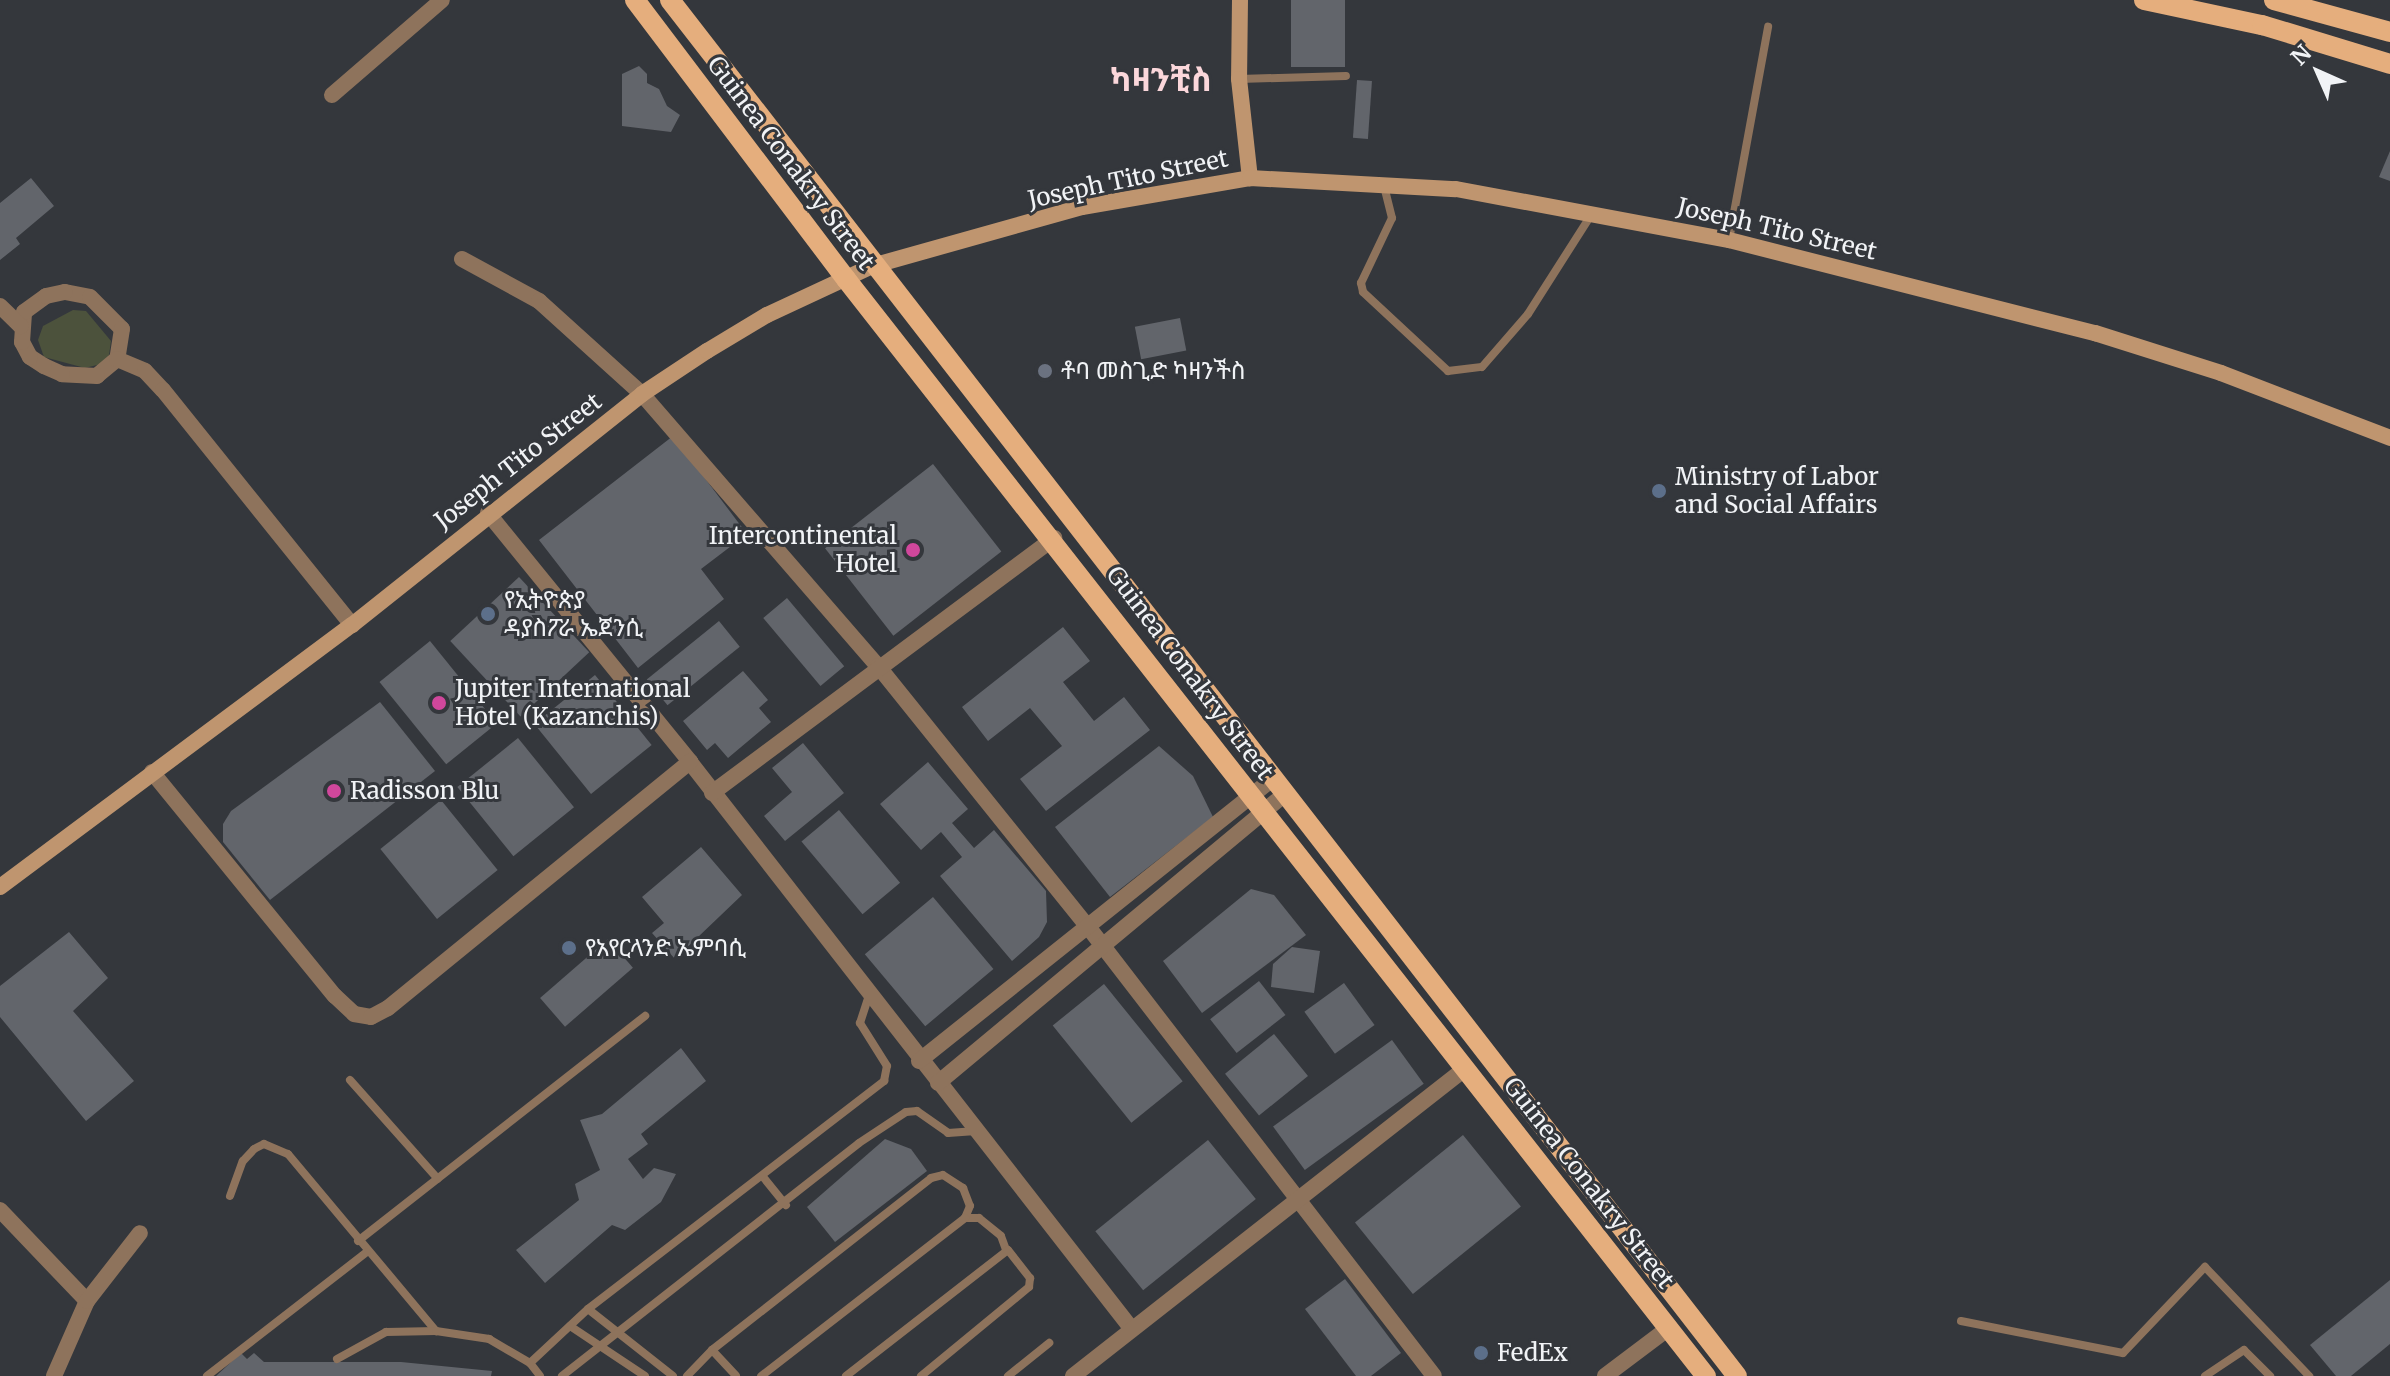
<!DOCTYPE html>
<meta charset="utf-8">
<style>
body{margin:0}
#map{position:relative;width:2390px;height:1376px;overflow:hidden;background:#34373c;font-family:Merriweather,"Noto Sans Ethiopic",serif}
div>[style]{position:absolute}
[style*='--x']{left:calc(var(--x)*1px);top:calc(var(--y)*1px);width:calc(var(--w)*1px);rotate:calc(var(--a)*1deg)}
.green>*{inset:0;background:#4c523c}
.building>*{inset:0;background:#62656b;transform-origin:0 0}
.service>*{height:8px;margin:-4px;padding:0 4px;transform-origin:4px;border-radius:4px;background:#8e735c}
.minor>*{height:16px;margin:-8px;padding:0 8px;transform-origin:8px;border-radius:8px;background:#8e735c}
.secondary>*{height:16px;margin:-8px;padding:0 8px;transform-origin:8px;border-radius:8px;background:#bf956f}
.primary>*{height:20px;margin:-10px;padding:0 10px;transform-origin:10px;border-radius:10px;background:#e5ae7d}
.dots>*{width:22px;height:22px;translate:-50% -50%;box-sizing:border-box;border:4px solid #34373c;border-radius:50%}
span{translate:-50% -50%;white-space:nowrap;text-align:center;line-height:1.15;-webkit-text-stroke:6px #34373c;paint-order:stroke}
.street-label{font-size:24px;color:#f1f3f6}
.poi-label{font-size:24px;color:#f1f3f6}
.left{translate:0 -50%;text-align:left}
.right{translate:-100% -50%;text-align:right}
.district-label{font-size:32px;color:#fbd7db;font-weight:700}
.north{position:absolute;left:2278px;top:32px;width:80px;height:80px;-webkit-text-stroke:6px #34373c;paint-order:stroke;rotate:315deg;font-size:22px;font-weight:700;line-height:32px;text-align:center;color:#f1f3f6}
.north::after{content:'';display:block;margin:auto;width:28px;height:36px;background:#f1f3f6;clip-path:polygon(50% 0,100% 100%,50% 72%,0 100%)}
</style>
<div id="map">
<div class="green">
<i style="clip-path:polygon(73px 310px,86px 311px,111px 341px,109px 355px,101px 364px,85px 368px,44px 357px,38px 340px,43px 326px)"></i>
</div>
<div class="building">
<i style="left:1291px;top:0;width:54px;height:67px"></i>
<i style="clip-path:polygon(639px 66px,647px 74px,647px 83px,659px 89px,667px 106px,680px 115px,671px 132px,622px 126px,622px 74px)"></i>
<i style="left:1357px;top:80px;width:15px;height:58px;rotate:4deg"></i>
<i style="clip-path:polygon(2390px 151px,2390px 181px,2379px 177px)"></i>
<i style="clip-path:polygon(31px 178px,54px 206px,16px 238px,20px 244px,0 260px,0 203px)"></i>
<i style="left:1180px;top:318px;width:33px;height:46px;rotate:79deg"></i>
<i style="clip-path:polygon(673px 436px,747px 534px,701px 569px,724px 599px,638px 668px,539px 540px)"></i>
<i style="left:933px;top:464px;width:111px;height:137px;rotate:52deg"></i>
<i style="left:519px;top:577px;width:103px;height:94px;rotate:47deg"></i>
<i style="left:787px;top:598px;width:89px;height:31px;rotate:50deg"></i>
<i style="left:719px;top:621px;width:33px;height:93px;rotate:51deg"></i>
<i style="clip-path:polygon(1063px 627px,1090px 661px,1063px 682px,1094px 721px,1124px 697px,1150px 730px,1046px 811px,1020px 779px,1062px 746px,1030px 708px,988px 741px,962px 707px)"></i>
<i style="left:430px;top:641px;width:106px;height:65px;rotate:51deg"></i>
<i style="clip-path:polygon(743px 671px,768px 700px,759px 708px,771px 722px,728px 758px,715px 743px,707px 750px,683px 721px)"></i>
<i style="left:595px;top:675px;width:90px;height:78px;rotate:51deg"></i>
<i style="clip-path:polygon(380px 702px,435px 771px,270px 900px,223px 842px,223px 824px,231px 811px)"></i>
<i style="left:518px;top:738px;width:89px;height:78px;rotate:51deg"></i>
<i style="clip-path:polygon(803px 743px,844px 793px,785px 841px,764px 816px,792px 792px,772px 768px)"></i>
<i style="clip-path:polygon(1159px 746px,1193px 776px,1213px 817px,1110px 897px,1055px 827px)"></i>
<i style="clip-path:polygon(928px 762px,968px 809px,952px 823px,974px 848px,994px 830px,1046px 891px,1047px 922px,1039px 937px,1012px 961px,940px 876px,962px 857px,941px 832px,921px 850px,880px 804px)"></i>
<i style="left:441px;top:800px;width:90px;height:78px;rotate:51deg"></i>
<i style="left:839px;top:810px;width:95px;height:49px;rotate:50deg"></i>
<i style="clip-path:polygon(701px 847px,742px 895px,675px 959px,652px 933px,664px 923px,642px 897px)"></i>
<i style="clip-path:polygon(1251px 889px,1274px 895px,1306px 935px,1202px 1013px,1163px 961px)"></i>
<i style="left:933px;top:897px;width:94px;height:89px;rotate:50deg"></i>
<i style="clip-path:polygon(69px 932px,108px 978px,73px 1011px,134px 1081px,86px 1121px,0 1017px,0 986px)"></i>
<i style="left:608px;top:939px;width:38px;height:90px;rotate:49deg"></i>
<i style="clip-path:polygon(1292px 947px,1320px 951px,1314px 993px,1271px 987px,1273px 964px)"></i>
<i style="left:1259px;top:981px;width:43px;height:62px;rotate:52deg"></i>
<i style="left:1344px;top:983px;width:52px;height:49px;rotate:54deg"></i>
<i style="left:1104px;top:984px;width:125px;height:66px;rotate:51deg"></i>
<i style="left:1274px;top:1034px;width:54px;height:63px;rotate:51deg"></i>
<i style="left:1392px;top:1040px;width:54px;height:147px;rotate:54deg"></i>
<i style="clip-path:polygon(681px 1048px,706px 1081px,641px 1134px,648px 1144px,628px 1159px,643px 1179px,654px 1168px,676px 1174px,661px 1202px,625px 1230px,612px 1225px,545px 1283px,516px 1250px,579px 1200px,575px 1184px,600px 1170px,580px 1120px,602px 1114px)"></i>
<i style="left:1463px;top:1135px;width:92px;height:139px;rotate:51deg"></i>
<i style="clip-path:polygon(885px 1139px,911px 1149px,927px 1171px,835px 1242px,807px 1207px)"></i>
<i style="left:1208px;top:1140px;width:76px;height:145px;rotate:51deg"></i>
<i style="clip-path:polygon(1345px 1279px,1401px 1353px,1371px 1376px,1356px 1376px,1305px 1309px)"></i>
<i style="clip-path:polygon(2390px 1280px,2390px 1344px,2351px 1376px,2336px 1376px,2310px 1345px)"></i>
<i style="clip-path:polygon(241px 1353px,247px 1359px,254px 1353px,264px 1362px,401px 1362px,492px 1371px,491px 1376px,216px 1376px)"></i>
</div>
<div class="service">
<i style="--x:1239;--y:79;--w:107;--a:-1.6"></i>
<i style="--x:1384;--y:186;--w:33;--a:76"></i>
<i style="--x:1392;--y:218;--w:72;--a:115.5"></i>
<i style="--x:1361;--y:283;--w:9;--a:77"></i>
<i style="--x:1363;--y:292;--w:116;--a:42.9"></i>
<i style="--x:1448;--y:371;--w:34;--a:-7"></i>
<i style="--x:1482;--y:367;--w:70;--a:-49"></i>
<i style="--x:1528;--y:314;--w:117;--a:-57.5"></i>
<i style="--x:1729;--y:240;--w:217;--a:-79.6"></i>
<i style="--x:350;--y:1080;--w:132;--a:48.4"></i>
<i style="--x:764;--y:1178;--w:35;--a:51"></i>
<i style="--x:230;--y:1196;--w:37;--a:-70"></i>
<i style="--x:243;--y:1161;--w:16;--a:-47"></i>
<i style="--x:254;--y:1149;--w:11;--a:-27"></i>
<i style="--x:264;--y:1144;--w:26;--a:23"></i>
<i style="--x:288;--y:1154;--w:231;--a:50.1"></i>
<i style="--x:965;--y:1218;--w:14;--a:0"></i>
<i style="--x:979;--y:1218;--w:28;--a:39"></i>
<i style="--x:1001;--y:1236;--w:15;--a:70"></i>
<i style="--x:358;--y:1241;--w:365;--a:-38.1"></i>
<i style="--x:588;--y:1309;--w:108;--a:38.2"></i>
<i style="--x:1961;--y:1321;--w:165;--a:11.2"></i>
<i style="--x:2123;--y:1353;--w:119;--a:-46.4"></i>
<i style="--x:2205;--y:1267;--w:151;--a:46.3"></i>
<i style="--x:570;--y:1326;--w:90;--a:33.7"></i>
<i style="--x:712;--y:1350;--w:35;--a:47"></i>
<i style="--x:337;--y:1359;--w:56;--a:-28.9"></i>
<i style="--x:386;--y:1332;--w:50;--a:-1.1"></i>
<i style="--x:436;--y:1331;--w:54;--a:8.6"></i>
<i style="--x:489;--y:1339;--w:48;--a:30.3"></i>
<i style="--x:530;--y:1363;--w:16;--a:52"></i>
<i style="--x:530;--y:1363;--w:79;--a:-43"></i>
<i style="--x:588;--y:1309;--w:374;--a:-37.6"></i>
<i style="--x:884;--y:1081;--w:15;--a:-79"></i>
<i style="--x:887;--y:1066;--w:51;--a:-122.1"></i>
<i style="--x:860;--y:1023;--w:29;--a:-72"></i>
<i style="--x:207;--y:1376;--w:202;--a:-37.8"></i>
<i style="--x:562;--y:1376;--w:377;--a:-38.1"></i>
<i style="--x:859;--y:1143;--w:56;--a:-33.4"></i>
<i style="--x:906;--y:1112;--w:11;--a:-5"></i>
<i style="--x:917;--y:1111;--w:38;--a:35"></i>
<i style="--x:948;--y:1133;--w:28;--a:-4"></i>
<i style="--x:687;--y:1376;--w:36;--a:-46"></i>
<i style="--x:712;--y:1350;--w:278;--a:-38.1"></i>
<i style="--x:931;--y:1178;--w:12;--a:-14"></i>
<i style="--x:943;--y:1175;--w:24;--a:33"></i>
<i style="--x:963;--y:1188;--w:19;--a:69"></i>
<i style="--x:970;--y:1206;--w:13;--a:113"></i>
<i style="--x:965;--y:1218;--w:258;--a:142.2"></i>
<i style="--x:846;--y:1376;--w:205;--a:-37.9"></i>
<i style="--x:1008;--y:1250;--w:36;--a:52"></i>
<i style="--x:1030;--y:1278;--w:9;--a:96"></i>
<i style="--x:1029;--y:1287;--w:140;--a:140.5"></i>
<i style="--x:1008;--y:1376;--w:53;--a:-38.8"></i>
<i style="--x:2205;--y:1376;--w:47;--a:-33.7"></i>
<i style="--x:2244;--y:1350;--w:37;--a:45"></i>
</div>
<div class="minor">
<i style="--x:332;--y:95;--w:145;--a:-40.8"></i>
<i style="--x:462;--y:259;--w:88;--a:28.6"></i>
<i style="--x:539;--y:301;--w:139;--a:42.1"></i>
<i style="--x:642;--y:394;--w:360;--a:49.1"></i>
<i style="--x:878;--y:666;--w:336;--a:51.2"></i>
<i style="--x:1089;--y:928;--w:565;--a:52.4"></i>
<i style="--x:65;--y:292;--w:25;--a:11"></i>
<i style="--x:90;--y:297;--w:45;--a:45"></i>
<i style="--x:122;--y:329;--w:30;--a:99"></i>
<i style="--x:117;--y:359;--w:26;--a:140"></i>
<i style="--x:97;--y:376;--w:35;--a:-177"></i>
<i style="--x:62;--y:374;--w:20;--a:-156"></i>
<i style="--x:44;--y:366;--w:17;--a:-147"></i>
<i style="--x:30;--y:357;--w:17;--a:-118"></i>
<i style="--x:22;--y:342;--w:30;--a:-86"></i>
<i style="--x:24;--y:312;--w:27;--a:-36"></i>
<i style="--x:46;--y:296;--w:19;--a:-12"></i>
<i style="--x:0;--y:306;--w:29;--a:44"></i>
<i style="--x:117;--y:359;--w:30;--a:23"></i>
<i style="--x:145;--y:371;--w:26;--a:47"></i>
<i style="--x:163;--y:390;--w:302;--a:51.2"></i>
<i style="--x:488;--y:513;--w:321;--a:50.9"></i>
<i style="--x:690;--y:762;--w:718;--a:52.08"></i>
<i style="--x:152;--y:772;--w:289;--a:50.8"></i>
<i style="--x:335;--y:996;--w:26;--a:43"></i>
<i style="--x:354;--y:1014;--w:17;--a:10"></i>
<i style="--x:371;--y:1017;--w:19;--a:-28"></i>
<i style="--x:388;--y:1008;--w:390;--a:-39.2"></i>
<i style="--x:712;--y:793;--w:427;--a:-36.7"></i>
<i style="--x:919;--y:1061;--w:454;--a:-38.6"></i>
<i style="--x:938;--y:1083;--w:453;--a:-39.8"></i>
<i style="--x:0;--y:1210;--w:126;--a:46.3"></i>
<i style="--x:54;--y:1376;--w:82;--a:-66.3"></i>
<i style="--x:87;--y:1301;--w:86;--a:-52.1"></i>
<i style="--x:1073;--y:1376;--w:499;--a:-38.1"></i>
<i style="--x:1605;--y:1376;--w:81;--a:-37"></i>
</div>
<div class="secondary">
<i style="--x:1240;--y:0;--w:79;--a:90.7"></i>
<i style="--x:1239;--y:79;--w:100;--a:83.7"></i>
<i style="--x:0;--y:887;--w:439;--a:-36.7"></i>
<i style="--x:352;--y:625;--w:371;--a:-38.5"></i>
<i style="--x:642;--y:394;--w:78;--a:-33.5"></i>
<i style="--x:707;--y:351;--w:70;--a:-31"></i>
<i style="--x:767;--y:315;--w:116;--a:-25"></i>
<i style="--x:872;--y:266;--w:218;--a:-15.7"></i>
<i style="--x:1082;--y:207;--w:170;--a:-9.8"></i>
<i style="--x:1250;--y:178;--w:206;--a:3.1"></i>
<i style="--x:1456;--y:189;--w:278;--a:10.6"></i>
<i style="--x:1729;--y:240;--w:378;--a:14.3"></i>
<i style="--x:2095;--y:333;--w:132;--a:17.6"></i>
<i style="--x:2221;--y:373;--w:181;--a:21"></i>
</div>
<div class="primary">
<i style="--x:635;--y:0;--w:350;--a:52.9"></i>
<i style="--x:846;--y:279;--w:1394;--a:51.91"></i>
<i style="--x:670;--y:0;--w:1741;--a:52.21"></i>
<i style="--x:2144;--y:0;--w:121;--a:12"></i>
<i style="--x:2262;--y:25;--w:134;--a:16.9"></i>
<i style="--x:2274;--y:0;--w:120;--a:15.4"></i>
</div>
<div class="dots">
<i style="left:1045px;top:371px;background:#6b7280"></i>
<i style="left:1659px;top:491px;background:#5c6f8a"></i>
<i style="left:913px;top:550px;background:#d1479c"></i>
<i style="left:488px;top:614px;background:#5c6f8a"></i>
<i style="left:439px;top:703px;background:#d1479c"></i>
<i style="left:334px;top:791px;background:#d1479c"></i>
<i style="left:569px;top:948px;background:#5c6f8a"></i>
<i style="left:1481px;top:1353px;background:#5c6f8a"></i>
</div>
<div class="street-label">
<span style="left:791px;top:163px;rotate:53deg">Guinea Conakry Street</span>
<span style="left:1128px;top:179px;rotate:-12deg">Joseph Tito Street</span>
<span style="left:1777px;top:229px;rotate:13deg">Joseph Tito Street</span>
<span style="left:518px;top:461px;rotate:-38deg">Joseph Tito Street</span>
<span style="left:1190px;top:673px;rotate:53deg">Guinea Conakry Street</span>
<span style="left:1589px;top:1183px;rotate:52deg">Guinea Conakry Street</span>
</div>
<div class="poi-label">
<span class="left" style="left:1061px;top:371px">ቶባ መስጊድ ካዛንችስ</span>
<span class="left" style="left:1675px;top:491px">Ministry of Labor<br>and Social Affairs</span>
<span class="right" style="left:897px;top:550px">Intercontinental<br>Hotel</span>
<span class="left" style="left:504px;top:614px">የኢትዮጵያ<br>ዳያስፖራ ኤጀንሲ</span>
<span class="left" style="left:455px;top:703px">Jupiter International<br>Hotel (Kazanchis)</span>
<span class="left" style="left:350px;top:791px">Radisson Blu</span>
<span class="left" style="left:585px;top:948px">የአየርላንድ ኤምባሲ</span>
<span class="left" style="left:1497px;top:1353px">FedEx</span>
</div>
<div class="district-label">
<span style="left:1161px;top:80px">ካዛንቺስ</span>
</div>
<div class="north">N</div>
</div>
